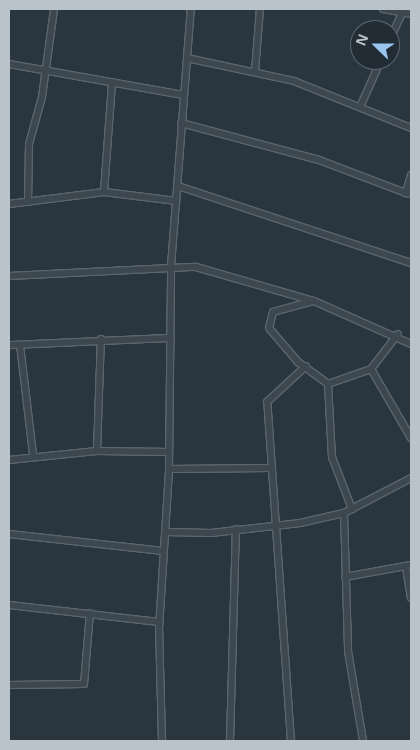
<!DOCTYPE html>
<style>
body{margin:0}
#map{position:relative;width:420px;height:750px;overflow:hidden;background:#293640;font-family:"Noto Sans",sans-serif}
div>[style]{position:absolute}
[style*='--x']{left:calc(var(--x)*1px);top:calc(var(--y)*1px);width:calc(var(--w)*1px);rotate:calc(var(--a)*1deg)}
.roads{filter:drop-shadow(1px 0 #5b656d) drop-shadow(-1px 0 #5b656d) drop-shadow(0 1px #5b656d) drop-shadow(0 -1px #5b656d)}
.minor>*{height:6px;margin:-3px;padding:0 3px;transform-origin:3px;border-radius:3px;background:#3d4750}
span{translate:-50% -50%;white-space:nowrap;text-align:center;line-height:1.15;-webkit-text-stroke:4px #222c35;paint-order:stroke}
.frame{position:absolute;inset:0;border:10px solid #bac2ca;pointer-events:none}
.north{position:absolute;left:350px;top:20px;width:50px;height:50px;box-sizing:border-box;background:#222c35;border:1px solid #5f6871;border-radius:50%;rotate:292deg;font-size:14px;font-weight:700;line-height:20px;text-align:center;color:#bac2ca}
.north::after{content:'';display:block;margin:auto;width:18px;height:22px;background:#9ac5ef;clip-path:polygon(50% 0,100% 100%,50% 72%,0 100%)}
</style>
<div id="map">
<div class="roads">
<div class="minor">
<i style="--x:383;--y:9;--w:28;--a:10"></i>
<i style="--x:390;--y:39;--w:29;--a:-65"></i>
<i style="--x:187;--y:58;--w:109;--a:12.1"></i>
<i style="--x:294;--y:81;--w:126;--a:21.9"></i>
<i style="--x:9;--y:64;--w:177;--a:10.1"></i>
<i style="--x:255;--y:71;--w:62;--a:-85.4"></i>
<i style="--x:360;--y:107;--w:51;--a:-65.9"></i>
<i style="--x:181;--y:123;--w:143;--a:15"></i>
<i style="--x:319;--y:160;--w:93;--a:20.8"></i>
<i style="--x:411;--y:175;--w:19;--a:106"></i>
<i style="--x:406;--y:193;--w:5;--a:11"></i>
<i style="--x:178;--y:186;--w:245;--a:18.3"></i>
<i style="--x:104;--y:192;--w:110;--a:-85.8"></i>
<i style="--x:28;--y:202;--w:58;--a:-89"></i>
<i style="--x:29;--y:144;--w:49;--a:-74.5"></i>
<i style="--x:42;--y:97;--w:89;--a:-82.2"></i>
<i style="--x:9;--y:204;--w:96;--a:-7.2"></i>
<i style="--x:104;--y:192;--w:73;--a:7.1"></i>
<i style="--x:9;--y:276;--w:187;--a:-2.8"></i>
<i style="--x:196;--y:267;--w:123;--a:16.1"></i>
<i style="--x:314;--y:301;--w:106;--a:23.9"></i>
<i style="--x:313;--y:301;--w:41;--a:164.6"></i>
<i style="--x:273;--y:312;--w:16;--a:104"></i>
<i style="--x:269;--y:328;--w:45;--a:49.5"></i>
<i style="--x:298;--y:362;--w:37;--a:36"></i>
<i style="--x:328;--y:384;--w:46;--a:-19.2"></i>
<i style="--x:371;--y:369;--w:44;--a:-52.4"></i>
<i style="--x:9;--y:345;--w:162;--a:-2.5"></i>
<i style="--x:20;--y:345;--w:110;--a:83.2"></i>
<i style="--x:371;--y:369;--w:80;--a:59.9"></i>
<i style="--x:328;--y:384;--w:73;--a:86.9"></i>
<i style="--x:332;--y:457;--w:56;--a:69"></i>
<i style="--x:97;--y:451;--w:112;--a:-88"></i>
<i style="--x:9;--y:460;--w:88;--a:-5.8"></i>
<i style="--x:97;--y:451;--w:72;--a:0.8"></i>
<i style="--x:169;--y:469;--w:100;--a:-0.6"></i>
<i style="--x:344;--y:513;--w:138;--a:88.3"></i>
<i style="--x:348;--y:651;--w:91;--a:80.5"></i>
<i style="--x:166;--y:532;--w:45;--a:1.3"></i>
<i style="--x:211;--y:533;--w:90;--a:-6.4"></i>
<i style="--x:300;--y:523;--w:45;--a:-12.8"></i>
<i style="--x:344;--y:513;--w:76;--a:-27.6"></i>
<i style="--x:9;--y:534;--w:155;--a:6.3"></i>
<i style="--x:406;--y:567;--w:31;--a:81"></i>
<i style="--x:345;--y:577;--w:67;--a:-10.3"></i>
<i style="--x:9;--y:605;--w:151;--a:6.5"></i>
<i style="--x:9;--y:685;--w:75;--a:-0.8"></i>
<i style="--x:84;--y:684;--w:71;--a:-85.2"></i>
<i style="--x:162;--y:741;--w:112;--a:-91.5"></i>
<i style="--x:159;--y:629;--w:160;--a:-86.4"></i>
<i style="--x:169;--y:469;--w:203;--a:-89.4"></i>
<i style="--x:171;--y:266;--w:258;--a:-85.6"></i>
<i style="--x:230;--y:741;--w:212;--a:-88.4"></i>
<i style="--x:291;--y:741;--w:340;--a:-94"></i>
<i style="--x:267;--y:402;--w:53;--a:-42.7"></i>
</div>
</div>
<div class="frame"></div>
<div class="north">N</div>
</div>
